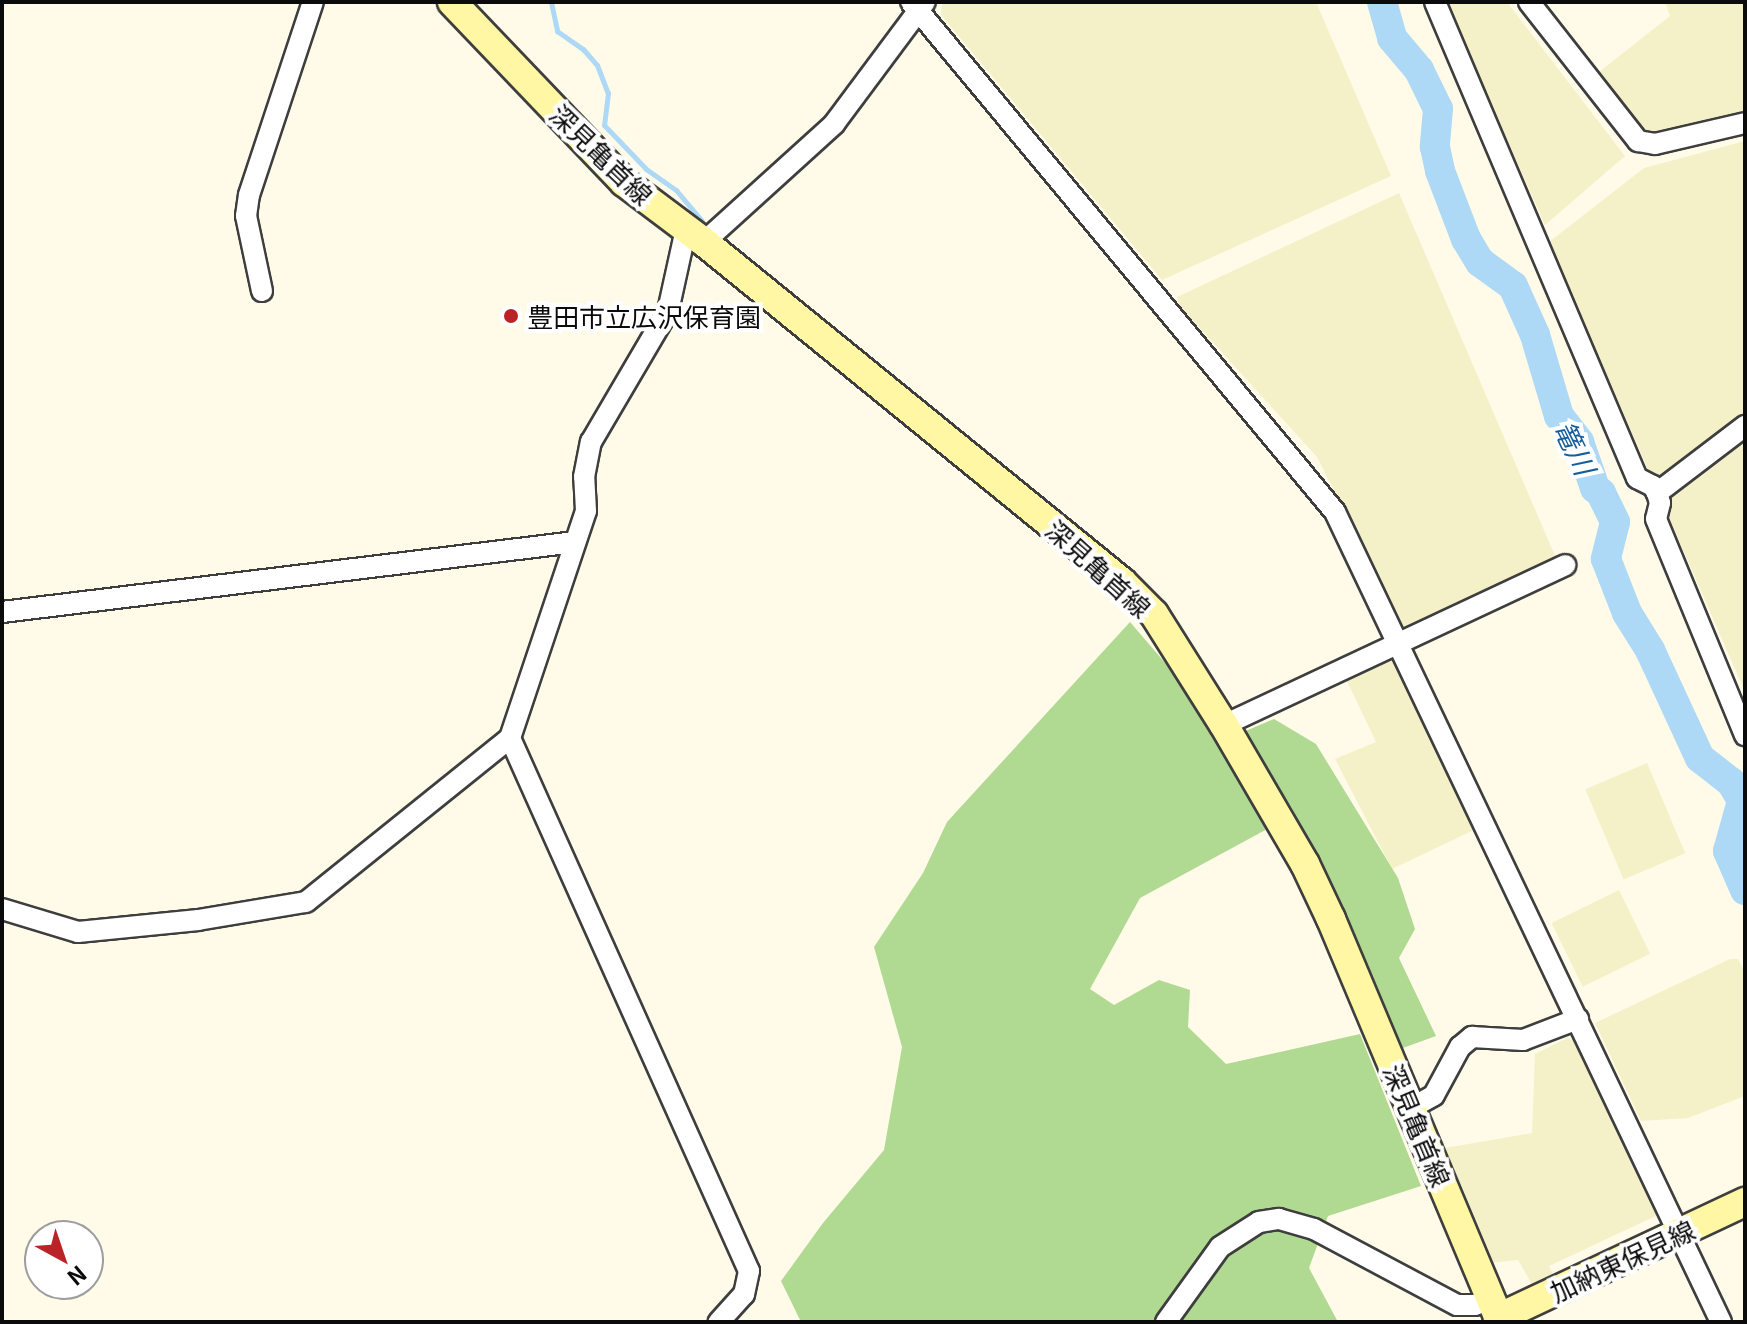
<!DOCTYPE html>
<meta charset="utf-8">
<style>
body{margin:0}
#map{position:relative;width:1747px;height:1324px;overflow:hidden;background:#fffbe8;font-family:Georgia,"Noto Sans JP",serif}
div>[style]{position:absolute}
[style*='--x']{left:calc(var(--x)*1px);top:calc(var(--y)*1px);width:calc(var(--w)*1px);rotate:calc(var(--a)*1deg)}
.farmland>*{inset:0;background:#f4f1c9;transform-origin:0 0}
.forest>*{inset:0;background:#b0d992}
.stream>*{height:5px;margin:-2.5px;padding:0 2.5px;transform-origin:2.5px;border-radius:2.5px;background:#add9f6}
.river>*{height:30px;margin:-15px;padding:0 15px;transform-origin:15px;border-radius:15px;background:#add9f6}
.roads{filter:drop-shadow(2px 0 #3e3e3e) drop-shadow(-2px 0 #3e3e3e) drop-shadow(0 2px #3e3e3e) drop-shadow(0 -2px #3e3e3e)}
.street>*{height:20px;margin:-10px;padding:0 10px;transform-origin:10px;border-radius:10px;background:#fff}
.secondary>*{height:28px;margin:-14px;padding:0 14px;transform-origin:14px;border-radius:14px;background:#fff7a3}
.dots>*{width:22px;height:22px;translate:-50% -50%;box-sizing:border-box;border:4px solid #fff;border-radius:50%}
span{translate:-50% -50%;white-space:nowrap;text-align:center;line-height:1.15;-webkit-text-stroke:8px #fff;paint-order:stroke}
.street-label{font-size:26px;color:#0b0b0b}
.poi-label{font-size:26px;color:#0b0b0b}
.left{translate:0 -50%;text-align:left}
.water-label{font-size:28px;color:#155e9b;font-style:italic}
.frame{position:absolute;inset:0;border:4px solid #0b0b0b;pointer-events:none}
.north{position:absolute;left:24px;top:1220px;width:80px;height:80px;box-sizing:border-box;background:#fff;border:2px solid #9d9d9d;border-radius:50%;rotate:140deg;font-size:22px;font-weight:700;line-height:32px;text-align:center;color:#0b0b0b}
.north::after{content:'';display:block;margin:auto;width:28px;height:36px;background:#ba2327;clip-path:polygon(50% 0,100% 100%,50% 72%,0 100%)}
</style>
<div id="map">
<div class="farmland">
<i style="clip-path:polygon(942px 2px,1316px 2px,1391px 176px,1162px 280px,941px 15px)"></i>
<i style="clip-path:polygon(1446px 2px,1507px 2px,1625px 156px,1545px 225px)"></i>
<i style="clip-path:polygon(1665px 2px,1745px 2px,1745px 114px,1650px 135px,1633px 122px,1599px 72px,1670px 16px)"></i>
<i style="clip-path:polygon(1745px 141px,1745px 692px,1549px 242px,1644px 168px)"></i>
<i style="clip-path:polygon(1399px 193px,1556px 558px,1405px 629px,1317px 457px,1178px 304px,1177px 297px)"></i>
<i style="clip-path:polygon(1396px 655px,1474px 830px,1392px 869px,1335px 759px,1376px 742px,1343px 673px)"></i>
<i style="left:1647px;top:763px;width:98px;height:67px;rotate:67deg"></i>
<i style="left:1619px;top:890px;width:71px;height:75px;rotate:64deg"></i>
<i style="clip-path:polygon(1730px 959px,1738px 959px,1745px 972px,1745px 1096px,1688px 1118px,1641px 1121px,1595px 1023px)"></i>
<i style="clip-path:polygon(1567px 1038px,1579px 1041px,1660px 1214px,1549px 1266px,1555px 1278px,1534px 1288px,1518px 1260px,1488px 1263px,1445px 1148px,1532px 1133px,1535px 1054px)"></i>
</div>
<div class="forest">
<i style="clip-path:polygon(1130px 622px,1203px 707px,1237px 778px,1269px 828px,1140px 898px,1090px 989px,1114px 1005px,1159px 980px,1190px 990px,1188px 1027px,1226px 1064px,1360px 1034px,1421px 1186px,1328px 1216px,1309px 1268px,1338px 1322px,801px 1322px,781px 1281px,823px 1223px,884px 1150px,902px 1047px,874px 947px,923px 873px,947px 822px)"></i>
<i style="clip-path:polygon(1274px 719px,1316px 744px,1398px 878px,1415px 929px,1399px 958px,1436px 1036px,1400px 1049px,1292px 808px,1241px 733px)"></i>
</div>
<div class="stream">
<i style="--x:551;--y:2;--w:30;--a:78"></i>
<i style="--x:557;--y:31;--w:32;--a:35"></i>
<i style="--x:583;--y:49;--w:21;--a:49"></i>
<i style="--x:597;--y:65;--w:30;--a:69"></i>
<i style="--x:608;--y:93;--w:32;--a:97"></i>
<i style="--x:604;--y:125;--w:61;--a:46.3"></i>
<i style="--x:646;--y:169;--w:37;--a:35"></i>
<i style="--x:676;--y:190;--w:40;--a:50"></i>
</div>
<div class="river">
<i style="--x:1382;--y:2;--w:37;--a:74"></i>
<i style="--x:1392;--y:38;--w:42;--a:49.8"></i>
<i style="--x:1419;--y:70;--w:43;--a:64"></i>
<i style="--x:1438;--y:109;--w:38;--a:95"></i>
<i style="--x:1435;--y:147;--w:25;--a:78"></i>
<i style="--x:1440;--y:171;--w:73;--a:69.1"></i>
<i style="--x:1466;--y:239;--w:27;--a:59"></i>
<i style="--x:1480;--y:262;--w:41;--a:36"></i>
<i style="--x:1513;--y:286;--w:54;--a:65.8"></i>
<i style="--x:1535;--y:335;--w:84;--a:73.5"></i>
<i style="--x:1559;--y:416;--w:33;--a:52"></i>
<i style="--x:1579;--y:442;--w:49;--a:70.8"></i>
<i style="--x:1595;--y:488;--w:8;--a:40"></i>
<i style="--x:1601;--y:493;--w:32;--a:64"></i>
<i style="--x:1615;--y:522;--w:38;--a:104"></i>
<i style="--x:1606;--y:559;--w:58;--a:68.7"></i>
<i style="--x:1627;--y:613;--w:44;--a:58.1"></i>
<i style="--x:1650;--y:650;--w:119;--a:65.2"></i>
<i style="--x:1700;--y:758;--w:39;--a:38"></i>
<i style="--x:1731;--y:782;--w:27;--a:59"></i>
<i style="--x:1742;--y:801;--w:52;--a:105.6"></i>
<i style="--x:1728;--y:851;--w:43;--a:66.4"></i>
</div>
<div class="roads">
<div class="street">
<i style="--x:911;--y:2;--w:663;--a:50.26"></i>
<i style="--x:1335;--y:512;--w:897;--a:64.52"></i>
<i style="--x:1435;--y:2;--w:517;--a:67.01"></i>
<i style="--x:1637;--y:478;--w:18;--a:27"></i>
<i style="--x:1653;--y:486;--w:8;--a:60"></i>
<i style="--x:1657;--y:493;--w:10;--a:73"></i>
<i style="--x:1660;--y:503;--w:16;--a:104"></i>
<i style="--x:1656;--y:519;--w:234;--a:67.6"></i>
<i style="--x:1529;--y:2;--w:177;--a:51.9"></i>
<i style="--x:1638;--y:141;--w:17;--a:10"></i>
<i style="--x:1655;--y:144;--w:92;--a:-13.1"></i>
<i style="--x:704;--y:242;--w:176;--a:-42.2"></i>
<i style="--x:834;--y:124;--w:152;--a:-53.3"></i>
<i style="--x:262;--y:291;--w:77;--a:-102"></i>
<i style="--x:246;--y:216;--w:21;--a:-82"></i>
<i style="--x:249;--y:195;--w:203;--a:-71.7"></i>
<i style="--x:1657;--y:493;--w:111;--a:-37.3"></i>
<i style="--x:2;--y:612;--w:577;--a:-6.96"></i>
<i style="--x:1224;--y:725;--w:377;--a:-25.1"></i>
<i style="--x:510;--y:738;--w:584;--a:65.85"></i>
<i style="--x:749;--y:1271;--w:24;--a:102"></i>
<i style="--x:744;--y:1294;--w:38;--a:132"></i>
<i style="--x:2;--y:909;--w:79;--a:16.8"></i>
<i style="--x:78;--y:932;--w:121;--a:-5.7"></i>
<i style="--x:198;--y:920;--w:109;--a:-9.5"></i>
<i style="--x:306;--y:902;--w:262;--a:-38.8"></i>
<i style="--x:510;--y:738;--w:239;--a:-71.5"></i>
<i style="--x:586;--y:511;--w:34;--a:-93"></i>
<i style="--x:584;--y:477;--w:36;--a:-79"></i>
<i style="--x:591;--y:442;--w:152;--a:-59.6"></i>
<i style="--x:668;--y:311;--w:84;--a:-77.6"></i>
<i style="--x:1411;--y:1108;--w:26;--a:-29"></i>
<i style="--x:1434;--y:1095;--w:55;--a:-61.6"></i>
<i style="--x:1460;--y:1047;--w:16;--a:-40"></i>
<i style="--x:1472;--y:1037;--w:51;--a:3.4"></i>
<i style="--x:1523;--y:1040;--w:59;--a:-20.9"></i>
<i style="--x:1166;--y:1322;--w:92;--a:-54.2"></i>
<i style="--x:1220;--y:1247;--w:46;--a:-32.7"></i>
<i style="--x:1259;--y:1222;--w:20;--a:-9"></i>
<i style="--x:1279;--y:1219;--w:36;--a:16"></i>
<i style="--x:1314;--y:1229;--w:162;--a:28"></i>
<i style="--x:1457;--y:1305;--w:18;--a:0"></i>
<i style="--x:1475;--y:1305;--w:16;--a:-22"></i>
</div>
<div class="secondary">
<i style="--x:452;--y:2;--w:249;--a:46.3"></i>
<i style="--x:624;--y:182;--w:100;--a:36.9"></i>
<i style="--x:704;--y:242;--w:539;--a:39.12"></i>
<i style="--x:1122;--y:582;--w:45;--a:45"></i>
<i style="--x:1154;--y:614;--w:131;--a:57.8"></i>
<i style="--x:1224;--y:725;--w:161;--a:59.8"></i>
<i style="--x:1305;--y:864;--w:61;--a:64.7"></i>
<i style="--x:1331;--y:919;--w:437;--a:67.2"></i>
<i style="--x:1498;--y:1318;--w:273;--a:-25.2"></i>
</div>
</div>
<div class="dots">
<i style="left:511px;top:316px;background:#ba2327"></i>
</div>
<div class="street-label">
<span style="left:602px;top:154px;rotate:44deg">深見亀首線</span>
<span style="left:1099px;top:568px;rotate:42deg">深見亀首線</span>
<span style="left:1418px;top:1125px;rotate:67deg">深見亀首線</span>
<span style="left:1622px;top:1260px;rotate:-25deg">加納東保見線</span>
</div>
<div class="poi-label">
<span class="left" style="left:527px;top:316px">豊田市立広沢保育園</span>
</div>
<div class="water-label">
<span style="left:1576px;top:447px;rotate:64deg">篭川</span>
</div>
<div class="frame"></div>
<div class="north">N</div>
</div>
